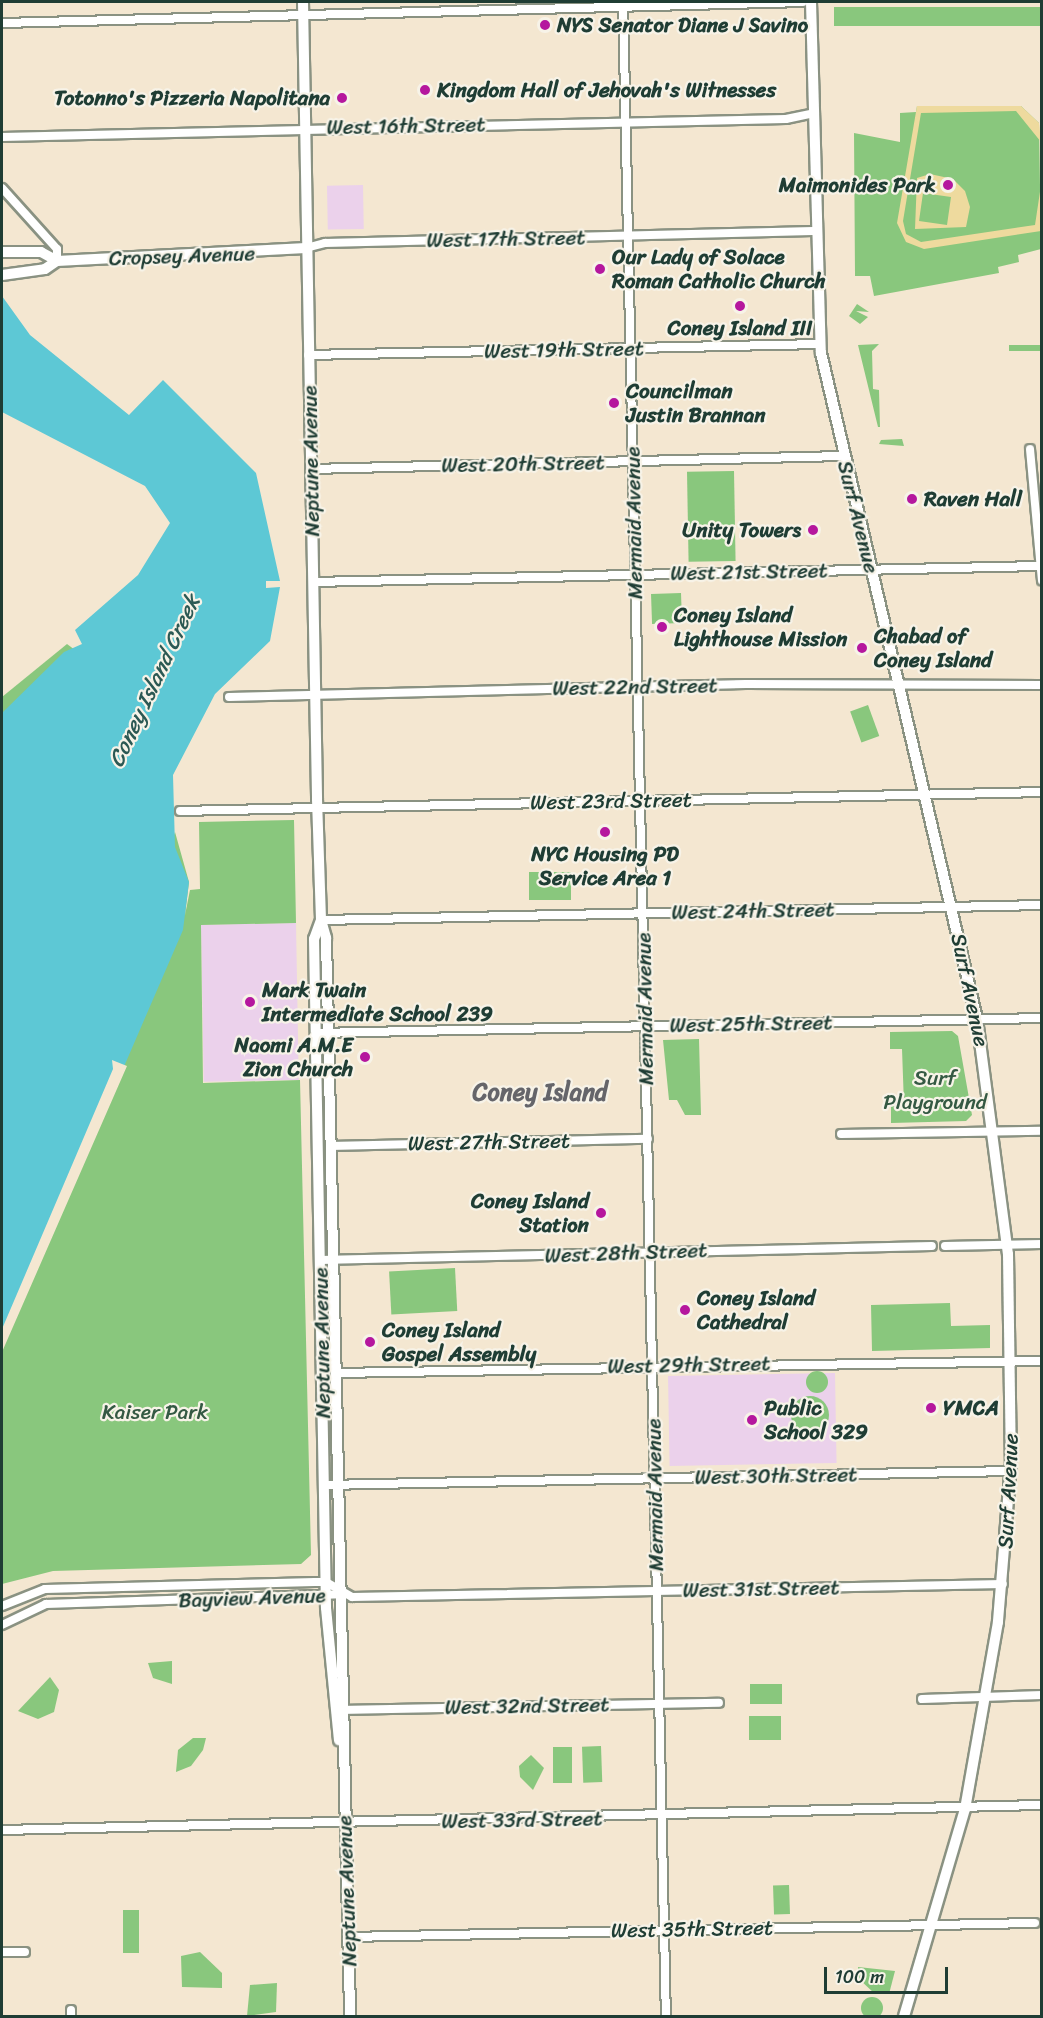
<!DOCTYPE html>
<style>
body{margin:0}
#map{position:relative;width:1043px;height:2018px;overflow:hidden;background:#f4e7d1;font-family:Sriracha,sans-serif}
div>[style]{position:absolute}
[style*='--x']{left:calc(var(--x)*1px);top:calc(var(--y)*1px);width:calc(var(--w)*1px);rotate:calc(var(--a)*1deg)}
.built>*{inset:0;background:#ebd1eb;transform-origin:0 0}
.green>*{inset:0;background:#89c77d;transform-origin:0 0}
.round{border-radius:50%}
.sand>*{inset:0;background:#eeda9e}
.water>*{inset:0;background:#5dc8d5}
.pier>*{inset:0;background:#f4e7d1}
.roads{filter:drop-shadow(2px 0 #8a9282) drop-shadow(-2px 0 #8a9282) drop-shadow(0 2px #8a9282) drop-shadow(0 -2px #8a9282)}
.minor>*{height:8px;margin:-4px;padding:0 4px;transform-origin:4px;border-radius:4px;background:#fff}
.secondary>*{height:10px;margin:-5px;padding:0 5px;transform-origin:5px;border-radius:5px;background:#fff}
.dots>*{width:16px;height:16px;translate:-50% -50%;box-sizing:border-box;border:3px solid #f7f3e8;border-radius:50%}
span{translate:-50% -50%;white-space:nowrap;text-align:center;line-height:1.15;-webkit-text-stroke:4.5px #f7f3e8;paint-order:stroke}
.poi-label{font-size:21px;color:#1f3d34;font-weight:700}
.left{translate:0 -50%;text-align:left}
.right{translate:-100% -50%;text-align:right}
.street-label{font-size:21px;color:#1f3d34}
.park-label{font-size:21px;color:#345943}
.water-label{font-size:22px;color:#2b5954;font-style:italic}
.quarter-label{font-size:24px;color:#65656a;font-weight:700}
.frame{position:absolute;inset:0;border:3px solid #1f3d34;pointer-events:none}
.scale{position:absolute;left:824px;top:1967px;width:124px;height:27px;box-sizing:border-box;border:3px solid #1f3d34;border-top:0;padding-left:8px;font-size:18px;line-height:21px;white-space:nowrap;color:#1f3d34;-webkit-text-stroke:4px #f7f3e8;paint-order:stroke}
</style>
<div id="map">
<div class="built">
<i style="left:363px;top:185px;width:44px;height:36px;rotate:89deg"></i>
<i style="left:296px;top:923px;width:157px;height:95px;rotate:89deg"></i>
<i style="left:835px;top:1373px;width:90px;height:167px;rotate:89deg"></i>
</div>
<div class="green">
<i style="left:1041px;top:7px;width:19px;height:207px;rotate:90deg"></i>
<i style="clip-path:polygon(917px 106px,1021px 106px,1039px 123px,1041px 249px,1018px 255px,1019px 262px,998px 267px,999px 273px,874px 296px,870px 276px,855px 276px,854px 133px,900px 142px,900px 113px,916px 112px)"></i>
<i style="clip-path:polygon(857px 304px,869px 312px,856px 311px,868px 317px,860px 324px,849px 316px)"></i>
<i style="clip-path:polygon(879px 344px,872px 351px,873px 389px,879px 390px,880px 427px,878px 427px,858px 345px)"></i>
<i style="left:1009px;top:345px;width:32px;height:6px"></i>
<i style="clip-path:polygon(902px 439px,904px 446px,879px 444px,881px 440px)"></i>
<i style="left:734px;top:471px;width:90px;height:47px;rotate:89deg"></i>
<i style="left:681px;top:593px;width:30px;height:30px;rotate:88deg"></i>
<i style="clip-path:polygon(67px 644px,75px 650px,2px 731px,2px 697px)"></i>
<i style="left:868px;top:705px;width:33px;height:19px;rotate:70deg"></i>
<i style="clip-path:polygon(294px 820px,296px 923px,201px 925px,203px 1083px,300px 1080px,311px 1555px,301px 1564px,53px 1571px,2px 1584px,2px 1349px,175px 832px,189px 882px,185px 915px,190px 890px,200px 889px,199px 822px)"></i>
<i style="left:571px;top:872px;width:28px;height:42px;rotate:90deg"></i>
<i style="clip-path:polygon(952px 1031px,958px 1036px,972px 1115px,966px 1121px,891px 1123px,891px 1106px,904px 1105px,902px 1049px,890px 1049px,890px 1032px)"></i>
<i style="clip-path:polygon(699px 1039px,701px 1115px,685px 1115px,677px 1100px,669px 1100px,663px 1040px)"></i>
<i style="left:455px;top:1268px;width:43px;height:66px;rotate:87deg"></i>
<i style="clip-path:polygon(950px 1303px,951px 1326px,990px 1325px,990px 1348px,872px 1351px,871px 1305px)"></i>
<i class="round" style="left:806px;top:1371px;width:22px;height:22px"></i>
<i class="round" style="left:791px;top:1396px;width:38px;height:38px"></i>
<i style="clip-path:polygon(172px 1661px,172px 1684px,153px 1678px,148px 1663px)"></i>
<i style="clip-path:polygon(50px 1677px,59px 1690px,54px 1712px,38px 1719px,18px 1711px)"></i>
<i style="left:782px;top:1684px;width:20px;height:32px;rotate:90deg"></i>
<i style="left:749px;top:1716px;width:32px;height:24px"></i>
<i style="clip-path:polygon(193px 1738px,206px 1738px,203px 1750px,191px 1766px,176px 1772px,178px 1750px)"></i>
<i style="left:601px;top:1746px;width:36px;height:19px;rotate:88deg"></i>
<i style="left:553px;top:1747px;width:19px;height:36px"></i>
<i style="clip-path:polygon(531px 1755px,544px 1768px,533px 1790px,520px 1777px,519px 1766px)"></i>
<i style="left:789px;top:1885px;width:29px;height:16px;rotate:88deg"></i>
<i style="left:123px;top:1910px;width:16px;height:43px"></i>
<i style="clip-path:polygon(200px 1952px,222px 1973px,222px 1988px,182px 1987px,181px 1956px)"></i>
<i style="clip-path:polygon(858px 1967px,895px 1971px,889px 1994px,875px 1994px,858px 1978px)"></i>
<i style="clip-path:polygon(277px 1983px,276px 2012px,247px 2016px,250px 1985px)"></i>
<i class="round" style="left:861px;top:1997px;width:22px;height:22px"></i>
</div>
<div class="sand">
<i style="clip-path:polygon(917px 106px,1021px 106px,1039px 123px,1041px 142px,1016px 111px,921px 113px,903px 221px,906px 234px,921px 242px,1035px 225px,1041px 185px,1041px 231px,924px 249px,906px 242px,897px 223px)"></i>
<i style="clip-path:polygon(evenodd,930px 174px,953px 179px,965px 191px,970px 207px,966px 227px,915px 229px,917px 178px,930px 174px,923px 193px,951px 197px,947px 225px,919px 221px,923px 193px)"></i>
</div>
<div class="water">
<i style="clip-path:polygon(2px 296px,30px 335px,129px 415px,163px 380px,256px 473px,280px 581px,266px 581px,266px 588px,280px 587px,270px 641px,215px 694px,173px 775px,175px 847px,189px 882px,183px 930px,2px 1349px,2px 713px,64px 652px,82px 644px,75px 630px,138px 575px,170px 523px,145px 486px,2px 412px)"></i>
</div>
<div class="pier">
<i style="clip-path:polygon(112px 1060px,127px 1066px,2px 1352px,2px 1329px,113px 1069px)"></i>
</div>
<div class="roads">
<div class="minor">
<i style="--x:623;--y:2;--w:2014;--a:88.78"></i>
<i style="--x:2;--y:23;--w:801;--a:-1.5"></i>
<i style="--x:2;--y:137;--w:784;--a:-1.32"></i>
<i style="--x:786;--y:119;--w:25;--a:-12"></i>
<i style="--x:2;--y:188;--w:82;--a:48"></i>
<i style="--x:57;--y:249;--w:12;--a:90"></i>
<i style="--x:306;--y:248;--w:20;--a:-15"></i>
<i style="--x:325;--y:243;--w:489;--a:-1.4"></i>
<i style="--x:308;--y:355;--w:512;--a:-1.23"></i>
<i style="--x:1030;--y:449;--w:132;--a:84.8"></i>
<i style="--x:311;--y:469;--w:532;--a:-1.4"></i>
<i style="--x:313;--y:582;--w:729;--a:-1.26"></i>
<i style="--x:229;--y:697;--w:517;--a:-1.44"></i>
<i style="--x:746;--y:684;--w:296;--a:0.2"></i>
<i style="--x:180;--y:811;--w:862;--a:-1.26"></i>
<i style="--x:321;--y:920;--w:721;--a:-1.19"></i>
<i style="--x:316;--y:1033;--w:726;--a:-1.18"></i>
<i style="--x:841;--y:1134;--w:201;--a:-0.9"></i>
<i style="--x:330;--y:1146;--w:318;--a:-1.3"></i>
<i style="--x:945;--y:1246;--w:97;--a:-1.2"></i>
<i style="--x:320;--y:1260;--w:612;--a:-1.31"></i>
<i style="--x:336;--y:1373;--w:706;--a:-0.97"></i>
<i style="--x:325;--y:1485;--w:686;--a:-1.17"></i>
<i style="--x:2;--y:1606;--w:46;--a:-21.6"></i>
<i style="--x:45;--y:1589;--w:270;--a:-1.5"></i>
<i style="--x:315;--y:1582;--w:11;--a:0"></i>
<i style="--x:326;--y:1582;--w:30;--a:30"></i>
<i style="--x:352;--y:1597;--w:651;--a:-1.14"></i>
<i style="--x:2;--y:1625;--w:49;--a:-25.5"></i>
<i style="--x:46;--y:1604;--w:295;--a:-1.9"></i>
<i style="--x:922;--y:1699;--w:120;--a:-1.9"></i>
<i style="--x:339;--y:1710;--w:380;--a:-1.1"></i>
<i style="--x:2;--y:1830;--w:1040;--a:-1.38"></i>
<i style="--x:348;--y:1937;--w:687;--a:-1.17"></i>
<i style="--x:2;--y:1952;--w:23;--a:0"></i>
<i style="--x:71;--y:2010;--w:6;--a:90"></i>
</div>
<div class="secondary">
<i style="--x:303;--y:2;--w:797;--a:88.99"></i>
<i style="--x:317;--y:799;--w:121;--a:88.1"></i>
<i style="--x:321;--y:920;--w:19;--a:74"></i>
<i style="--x:326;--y:938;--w:1078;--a:88.72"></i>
<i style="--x:811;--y:2;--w:351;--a:88.4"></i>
<i style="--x:821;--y:353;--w:684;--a:76.82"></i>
<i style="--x:977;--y:1019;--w:237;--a:82.5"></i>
<i style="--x:1008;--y:1254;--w:209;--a:89.2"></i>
<i style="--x:1011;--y:1463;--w:160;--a:94.7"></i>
<i style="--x:998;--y:1622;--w:190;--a:100"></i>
<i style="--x:965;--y:1809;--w:216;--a:106.4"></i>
<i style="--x:2;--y:252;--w:39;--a:0"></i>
<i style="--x:41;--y:252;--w:18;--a:29"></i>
<i style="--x:2;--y:275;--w:43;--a:-7.9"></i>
<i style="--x:45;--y:269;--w:14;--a:-34"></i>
<i style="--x:57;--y:261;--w:249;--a:-3"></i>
<i style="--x:321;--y:920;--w:20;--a:110"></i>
<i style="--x:314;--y:939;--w:669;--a:88.97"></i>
<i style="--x:326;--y:1608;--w:133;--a:84.4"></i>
</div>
</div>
<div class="dots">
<i style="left:545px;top:25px;background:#b5179e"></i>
<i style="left:425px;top:90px;background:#b5179e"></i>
<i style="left:342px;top:98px;background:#b5179e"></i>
<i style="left:948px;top:185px;background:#b5179e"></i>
<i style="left:600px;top:269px;background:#b5179e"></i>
<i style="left:740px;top:306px;background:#b5179e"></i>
<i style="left:614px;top:403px;background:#b5179e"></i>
<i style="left:912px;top:499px;background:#b5179e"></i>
<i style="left:813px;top:530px;background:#b5179e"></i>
<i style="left:662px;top:627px;background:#b5179e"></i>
<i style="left:862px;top:648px;background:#b5179e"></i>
<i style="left:605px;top:832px;background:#b5179e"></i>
<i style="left:250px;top:1002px;background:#b5179e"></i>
<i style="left:365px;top:1057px;background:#b5179e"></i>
<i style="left:601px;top:1213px;background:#b5179e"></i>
<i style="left:685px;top:1310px;background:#b5179e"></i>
<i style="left:370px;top:1342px;background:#b5179e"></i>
<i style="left:931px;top:1408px;background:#b5179e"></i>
<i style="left:752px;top:1420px;background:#b5179e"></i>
</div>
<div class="poi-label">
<span class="left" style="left:557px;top:25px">NYS Senator Diane J Savino</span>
<span class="left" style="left:437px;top:90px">Kingdom Hall of Jehovah's Witnesses</span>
<span class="right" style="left:330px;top:98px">Totonno's Pizzeria Napolitana</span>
<span class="right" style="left:936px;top:185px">Maimonides Park</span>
<span class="left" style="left:612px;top:269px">Our Lady of Solace<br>Roman Catholic Church</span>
<span style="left:740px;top:328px">Coney Island III</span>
<span class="left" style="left:626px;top:403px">Councilman<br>Justin Brannan</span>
<span class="left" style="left:924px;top:499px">Raven Hall</span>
<span class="right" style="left:801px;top:530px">Unity Towers</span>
<span class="left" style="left:674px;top:627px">Coney Island<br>Lighthouse Mission</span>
<span class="left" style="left:874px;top:648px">Chabad of<br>Coney Island</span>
<span style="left:605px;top:866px">NYC Housing PD<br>Service Area 1</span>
<span class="left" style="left:262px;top:1002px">Mark Twain<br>Intermediate School 239</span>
<span class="right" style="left:353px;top:1057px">Naomi A.M.E<br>Zion Church</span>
<span class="right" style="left:589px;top:1213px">Coney Island<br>Station</span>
<span class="left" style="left:697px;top:1310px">Coney Island<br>Cathedral</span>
<span class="left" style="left:382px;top:1342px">Coney Island<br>Gospel Assembly</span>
<span class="left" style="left:764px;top:1420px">Public<br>School 329</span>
<span class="left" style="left:943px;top:1408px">YMCA</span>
</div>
<div class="street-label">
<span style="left:406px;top:126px;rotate:-1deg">West 16th Street</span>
<span style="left:506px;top:239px;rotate:-1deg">West 17th Street</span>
<span style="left:182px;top:256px;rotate:-2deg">Cropsey Avenue</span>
<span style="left:564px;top:350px;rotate:-1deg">West 19th Street</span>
<span style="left:311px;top:461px;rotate:-91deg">Neptune Avenue</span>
<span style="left:523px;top:464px;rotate:-1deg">West 20th Street</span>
<span style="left:858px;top:517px;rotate:76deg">Surf Avenue</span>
<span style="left:634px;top:523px;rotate:-91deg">Mermaid Avenue</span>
<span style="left:749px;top:572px;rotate:-1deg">West 21st Street</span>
<span style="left:635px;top:687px;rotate:-1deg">West 22nd Street</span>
<span style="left:611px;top:801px;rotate:-1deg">West 23rd Street</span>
<span style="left:753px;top:911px;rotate:-1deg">West 24th Street</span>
<span style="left:970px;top:990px;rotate:78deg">Surf Avenue</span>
<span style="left:645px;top:1009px;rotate:-91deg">Mermaid Avenue</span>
<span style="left:751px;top:1024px;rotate:-1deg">West 25th Street</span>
<span style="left:489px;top:1142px;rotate:-1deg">West 27th Street</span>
<span style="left:626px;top:1253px;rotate:-2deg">West 28th Street</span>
<span style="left:322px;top:1343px;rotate:-91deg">Neptune Avenue</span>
<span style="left:689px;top:1365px;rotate:-1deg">West 29th Street</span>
<span style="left:776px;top:1476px;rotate:-1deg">West 30th Street</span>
<span style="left:1008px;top:1491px;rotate:-87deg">Surf Avenue</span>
<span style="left:655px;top:1495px;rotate:-91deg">Mermaid Avenue</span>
<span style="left:761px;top:1589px;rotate:-1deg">West 31st Street</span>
<span style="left:252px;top:1598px;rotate:-2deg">Bayview Avenue</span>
<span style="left:527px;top:1706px;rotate:-1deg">West 32nd Street</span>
<span style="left:522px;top:1820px;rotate:-1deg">West 33rd Street</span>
<span style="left:347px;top:1891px;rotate:-92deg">Neptune Avenue</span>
<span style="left:692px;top:1929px;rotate:-1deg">West 35th Street</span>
</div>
<div class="park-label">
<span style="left:935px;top:1090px">Surf<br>Playground</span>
<span style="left:155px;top:1412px">Kaiser Park</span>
</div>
<div class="water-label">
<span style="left:154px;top:681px;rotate:-65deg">Coney Island Creek</span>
</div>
<div class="quarter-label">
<span style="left:540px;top:1093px">Coney Island</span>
</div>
<div class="frame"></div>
<div class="scale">100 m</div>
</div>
